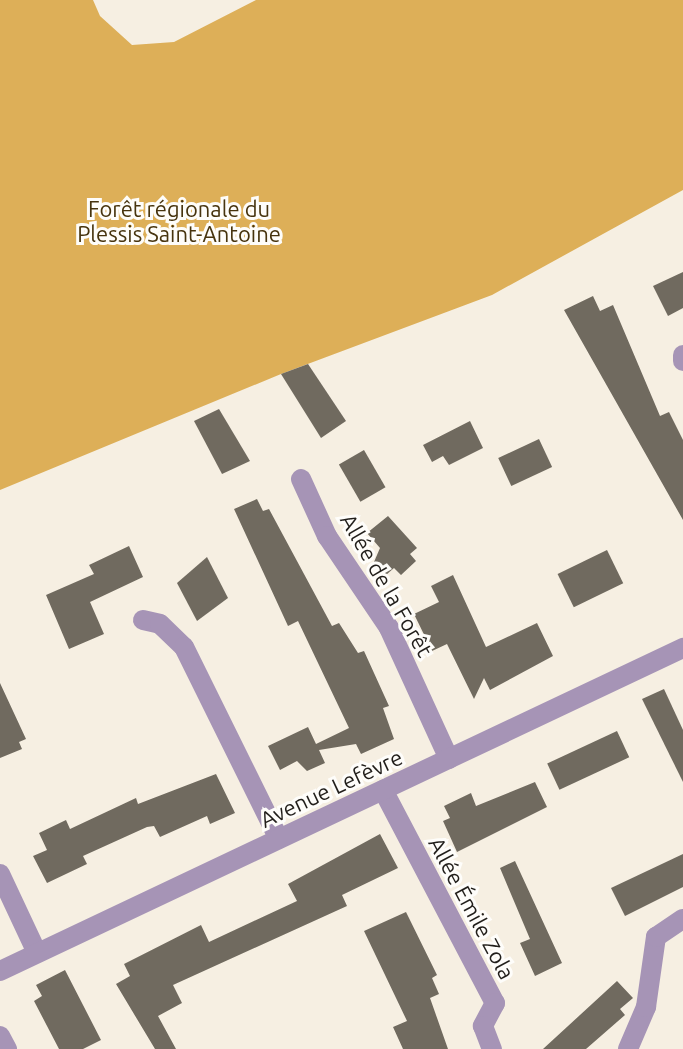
<!DOCTYPE html>
<meta charset="utf-8">
<style>
body{margin:0}
#map{position:relative;width:683px;height:1049px;overflow:hidden;background:#f6efe2;font-family:Ubuntu,sans-serif}
div>[style]{position:absolute}
[style*='--x']{left:calc(var(--x)*1px);top:calc(var(--y)*1px);width:calc(var(--w)*1px);rotate:calc(var(--a)*1deg)}
.forest>*{inset:0;background:#ddaf58}
.building>*{inset:0;background:#706a5f;transform-origin:0 0}
.minor>*{height:20px;margin:-10px;padding:0 10px;transform-origin:10px;border-radius:10px;background:#a694b6}
span{translate:-50% -50%;white-space:nowrap;text-align:center;line-height:1.15;-webkit-text-stroke:6px #fefdfa;paint-order:stroke}
.park-label{font-size:22px;color:#47340e}
.street-label{font-size:22px;color:#211e1a}
</style>
<div id="map">
<div class="forest">
<i style="clip-path:polygon(0 0,93px 0,100px 16px,132px 45px,174px 42px,256px 0,683px 0,683px 190px,492px 295px,281px 374px,0 490px)"></i>
</div>
<div class="building">
<i style="clip-path:polygon(683px 272px,683px 308px,668px 316px,653px 286px)"></i>
<i style="clip-path:polygon(593px 296px,600px 311px,613px 305px,660px 416px,669px 412px,683px 440px,683px 520px,564px 310px)"></i>
<i style="clip-path:polygon(308px 364px,346px 421px,321px 438px,281px 374px)"></i>
<i style="clip-path:polygon(219px 409px,250px 461px,222px 474px,194px 421px)"></i>
<i style="clip-path:polygon(470px 421px,483px 448px,449px 465px,443px 456px,432px 462px,423px 445px)"></i>
<i style="left:539px;top:439px;width:31px;height:45px;rotate:65deg"></i>
<i style="left:364px;top:450px;width:43px;height:29px;rotate:60deg"></i>
<i style="clip-path:polygon(257px 499px,263px 511px,269px 509px,332px 626px,339px 623px,358px 653px,364px 651px,389px 706px,383px 708px,394px 739px,361px 754px,356px 744px,319px 750px,325px 763px,307px 771px,297px 761px,280px 770px,268px 746px,308px 727px,316px 744px,349px 728px,298px 621px,288px 626px,234px 509px)"></i>
<i style="clip-path:polygon(388px 516px,417px 548px,410px 554px,416px 561px,401px 575px,394px 568px,386px 575px,374px 562px,380px 548px,367px 533px)"></i>
<i style="clip-path:polygon(129px 546px,143px 577px,90px 602px,104px 634px,69px 649px,46px 595px,94px 574px,89px 565px)"></i>
<i style="left:607px;top:550px;width:37px;height:55px;rotate:64deg"></i>
<i style="clip-path:polygon(207px 557px,228px 598px,197px 621px,177px 583px)"></i>
<i style="clip-path:polygon(453px 575px,486px 647px,537px 623px,553px 656px,490px 690px,484px 678px,474px 699px,447px 644px,432px 651px,414px 614px,439px 602px,431px 586px)"></i>
<i style="clip-path:polygon(0 683px,26px 739px,19px 742px,22px 749px,0 758px)"></i>
<i style="clip-path:polygon(664px 689px,683px 730px,683px 782px,642px 699px)"></i>
<i style="left:617px;top:731px;width:29px;height:77px;rotate:65deg"></i>
<i style="clip-path:polygon(216px 774px,235px 813px,210px 824px,207px 816px,160px 837px,154px 826px,147px 827px,83px 856px,87px 864px,47px 883px,33px 856px,47px 850px,39px 833px,66px 820px,70px 829px,136px 798px,138px 804px)"></i>
<i style="clip-path:polygon(535px 782px,547px 807px,457px 852px,443px 821px,450px 818px,444px 806px,471px 793px,476px 806px)"></i>
<i style="clip-path:polygon(380px 834px,398px 868px,342px 895px,347px 906px,173px 985px,182px 1003px,158px 1016px,176px 1049px,155px 1049px,116px 984px,130px 976px,124px 964px,201px 925px,209px 942px,297px 901px,288px 884px)"></i>
<i style="clip-path:polygon(683px 854px,683px 887px,625px 916px,611px 888px)"></i>
<i style="clip-path:polygon(515px 861px,562px 963px,535px 976px,520px 943px,530px 939px,500px 868px)"></i>
<i style="clip-path:polygon(406px 912px,437px 975px,432px 978px,439px 994px,430px 998px,448px 1049px,403px 1049px,393px 1027px,407px 1021px,364px 931px)"></i>
<i style="clip-path:polygon(65px 970px,101px 1040px,83px 1049px,59px 1049px,34px 1001px,42px 996px,36px 985px)"></i>
<i style="clip-path:polygon(617px 981px,633px 998px,620px 1009px,625px 1015px,586px 1049px,543px 1049px)"></i>
</div>
<div class="minor">
<i style="--x:683;--y:355;--w:6;--a:90"></i>
<i style="--x:301;--y:479;--w:63;--a:65.5"></i>
<i style="--x:327;--y:536;--w:111;--a:56"></i>
<i style="--x:389;--y:628;--w:144;--a:65.4"></i>
<i style="--x:143;--y:620;--w:17;--a:13"></i>
<i style="--x:160;--y:624;--w:33;--a:44"></i>
<i style="--x:184;--y:647;--w:214;--a:63.7"></i>
<i style="--x:383;--y:790;--w:241;--a:62.3"></i>
<i style="--x:495;--y:1003;--w:26;--a:118"></i>
<i style="--x:483;--y:1026;--w:25;--a:69"></i>
<i style="--x:0;--y:874;--w:87;--a:64.9"></i>
<i style="--x:0;--y:971;--w:756;--a:-25.31"></i>
<i style="--x:0;--y:1036;--w:15;--a:62"></i>
<i style="--x:628;--y:1049;--w:46;--a:-66.8"></i>
<i style="--x:646;--y:1007;--w:71;--a:-81.9"></i>
<i style="--x:656;--y:937;--w:32;--a:-34"></i>
</div>
<div class="park-label">
<span style="left:179px;top:221px">Forêt régionale du<br>Plessis Saint-Antoine</span>
</div>
<div class="street-label">
<span style="left:387px;top:585px;rotate:60deg">Allée de la Forêt</span>
<span style="left:331px;top:788px;rotate:-25deg">Avenue Lefèvre</span>
<span style="left:472px;top:908px;rotate:62deg">Allée Émile Zola</span>
</div>
</div>
